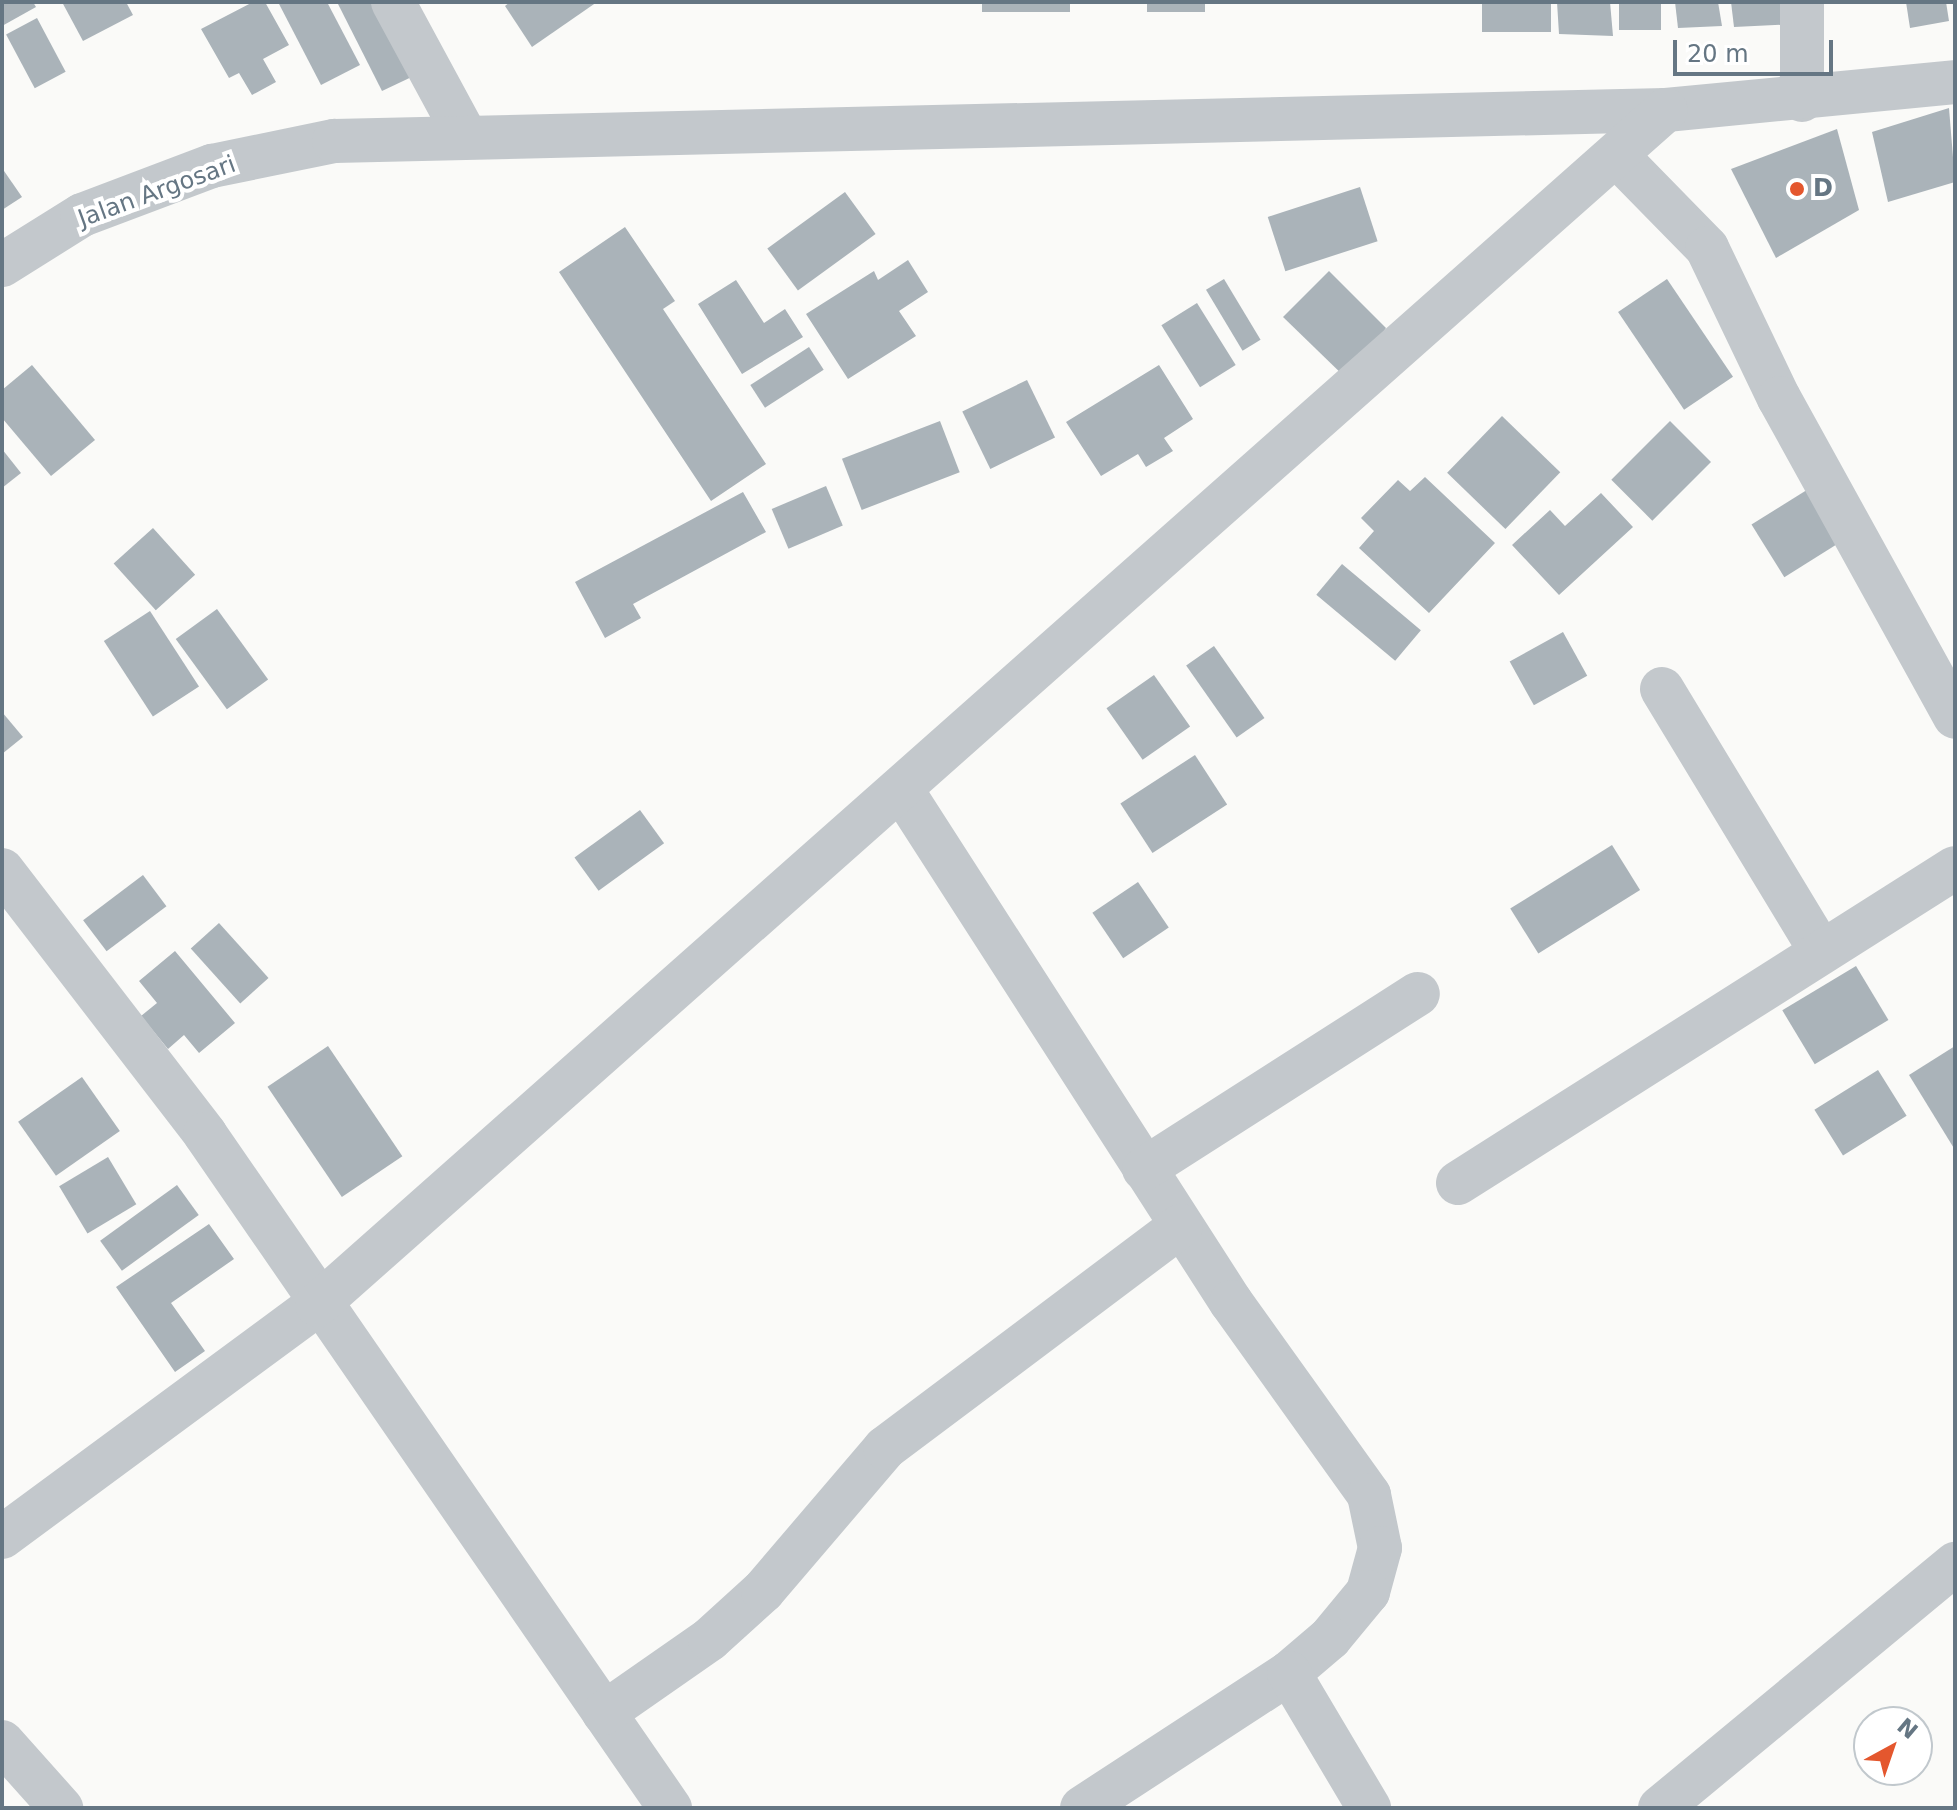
<!DOCTYPE html>
<style>
body{margin:0}
#map{position:relative;width:1957px;height:1810px;overflow:hidden;background:#fafaf8;font-family:"DejaVu Sans",sans-serif}
div>[style]{position:absolute}
[style*='--x']{left:calc(var(--x)*1px);top:calc(var(--y)*1px);width:calc(var(--w)*1px);rotate:calc(var(--a)*1deg)}
.building>*{inset:0;background:#aab3b9;transform-origin:0 0}
.minor>*{height:44px;margin:-22px;padding:0 22px;transform-origin:22px;border-radius:22px;background:#c3c8cc}
.dots>*{width:22px;height:22px;translate:-50% -50%;box-sizing:border-box;border:4px solid #fff;border-radius:50%}
span{translate:-50% -50%;white-space:nowrap;text-align:center;line-height:1.15;-webkit-text-stroke:8px #fff;paint-order:stroke}
.poi-label{font-size:24px;color:#657683;font-weight:700}
.left{translate:0 -50%;text-align:left}
.street-label{font-size:24px;color:#657683}
.frame{position:absolute;inset:0;border:4px solid #657683;pointer-events:none}
.north{position:absolute;left:1853px;top:1706px;width:80px;height:80px;box-sizing:border-box;background:#fff;border:2px solid #c1c8cd;border-radius:50%;rotate:40deg;font-size:22px;font-weight:700;line-height:32px;text-align:center;color:#657683}
.north::after{content:'';display:block;margin:auto;width:28px;height:36px;background:#e4572e;clip-path:polygon(50% 0,100% 100%,50% 72%,0 100%)}
.scale{position:absolute;left:1673px;top:40px;width:160px;height:36px;box-sizing:border-box;border:4px solid #657683;border-top:0;padding-left:10px;font-size:24px;line-height:28px;white-space:nowrap;color:#657683;-webkit-text-stroke:6px #fff;paint-order:stroke}
</style>
<div id="map">
<div class="building">
<i style="clip-path:polygon(2px 2px,33px 2px,36px 7px,2px 26px)"></i>
<i style="clip-path:polygon(62px 2px,126px 2px,133px 15px,83px 41px)"></i>
<i style="clip-path:polygon(253px 2px,265px 2px,289px 45px,263px 59px,276px 82px,252px 95px,239px 73px,229px 78px,201px 29px)"></i>
<i style="clip-path:polygon(278px 2px,327px 2px,360px 65px,321px 85px)"></i>
<i style="clip-path:polygon(337px 2px,384px 2px,420px 73px,382px 91px)"></i>
<i style="clip-path:polygon(510px 2px,597px 2px,532px 47px,505px 6px)"></i>
<i style="left:982px;top:2px;width:88px;height:10px"></i>
<i style="left:1147px;top:2px;width:58px;height:10px"></i>
<i style="left:1482px;top:2px;width:69px;height:30px"></i>
<i style="clip-path:polygon(1557px 2px,1610px 2px,1613px 36px,1559px 34px)"></i>
<i style="left:1619px;top:2px;width:42px;height:28px"></i>
<i style="clip-path:polygon(1675px 2px,1718px 2px,1722px 26px,1678px 28px)"></i>
<i style="clip-path:polygon(1731px 2px,1796px 2px,1797px 24px,1734px 27px)"></i>
<i style="clip-path:polygon(1906px 2px,1946px 2px,1949px 21px,1910px 28px)"></i>
<i style="left:37px;top:18px;width:61px;height:35px;rotate:62deg"></i>
<i style="clip-path:polygon(1949px 108px,1955px 182px,1888px 202px,1872px 132px)"></i>
<i style="clip-path:polygon(1837px 129px,1859px 210px,1776px 258px,1731px 169px)"></i>
<i style="clip-path:polygon(2px 168px,22px 197px,2px 210px)"></i>
<i style="left:1360px;top:187px;width:57px;height:97px;rotate:72deg"></i>
<i style="left:845px;top:192px;width:52px;height:96px;rotate:54deg"></i>
<i style="clip-path:polygon(625px 227px,675px 301px,663px 309px,766px 464px,711px 501px,559px 272px)"></i>
<i style="clip-path:polygon(908px 260px,928px 292px,899px 311px,916px 336px,848px 379px,806px 314px,874px 271px,878px 280px)"></i>
<i style="clip-path:polygon(1329px 271px,1386px 328px,1349px 381px,1283px 317px)"></i>
<i style="left:1224px;top:279px;width:71px;height:21px;rotate:59deg"></i>
<i style="left:1667px;top:279px;width:118px;height:59px;rotate:56deg"></i>
<i style="clip-path:polygon(736px 280px,764px 323px,785px 309px,803px 337px,742px 374px,698px 304px)"></i>
<i style="left:1197px;top:303px;width:73px;height:42px;rotate:58deg"></i>
<i style="left:809px;top:347px;width:27px;height:70px;rotate:57deg"></i>
<i style="clip-path:polygon(32px 365px,95px 440px,51px 476px,2px 418px,2px 390px)"></i>
<i style="clip-path:polygon(1159px 365px,1193px 419px,1164px 438px,1173px 451px,1146px 467px,1138px 454px,1101px 476px,1066px 422px)"></i>
<i style="left:1027px;top:380px;width:64px;height:72px;rotate:64deg"></i>
<i style="left:1502px;top:416px;width:81px;height:79px;rotate:44deg"></i>
<i style="left:940px;top:421px;width:55px;height:105px;rotate:69deg"></i>
<i style="left:1670px;top:421px;width:58px;height:83px;rotate:45deg"></i>
<i style="clip-path:polygon(2px 449px,21px 473px,2px 488px)"></i>
<i style="clip-path:polygon(1425px 477px,1495px 543px,1429px 613px,1359px 548px,1374px 531px,1361px 518px,1398px 480px,1410px 491px)"></i>
<i style="left:826px;top:486px;width:43px;height:59px;rotate:67deg"></i>
<i style="left:1810px;top:488px;width:62px;height:69px;rotate:58deg"></i>
<i style="clip-path:polygon(743px 492px,766px 532px,633px 604px,641px 618px,605px 638px,575px 582px)"></i>
<i style="clip-path:polygon(1601px 493px,1633px 527px,1559px 595px,1512px 545px,1550px 510px,1565px 526px)"></i>
<i style="left:153px;top:528px;width:63px;height:53px;rotate:48deg"></i>
<i style="left:1342px;top:564px;width:103px;height:40px;rotate:40deg"></i>
<i style="left:217px;top:609px;width:87px;height:51px;rotate:54deg"></i>
<i style="left:150px;top:611px;width:90px;height:55px;rotate:57deg"></i>
<i style="left:1563px;top:632px;width:50px;height:61px;rotate:61deg"></i>
<i style="left:1214px;top:646px;width:88px;height:34px;rotate:55deg"></i>
<i style="left:1154px;top:675px;width:63px;height:58px;rotate:55deg"></i>
<i style="clip-path:polygon(2px 712px,23px 737px,2px 754px)"></i>
<i style="left:1195px;top:755px;width:59px;height:89px;rotate:57deg"></i>
<i style="left:640px;top:810px;width:41px;height:81px;rotate:54deg"></i>
<i style="left:1612px;top:845px;width:53px;height:120px;rotate:58deg"></i>
<i style="left:143px;top:875px;width:39px;height:75px;rotate:53deg"></i>
<i style="left:1138px;top:882px;width:55px;height:55px;rotate:56deg"></i>
<i style="left:219px;top:923px;width:74px;height:38px;rotate:48deg"></i>
<i style="clip-path:polygon(175px 951px,235px 1023px,199px 1053px,184px 1035px,168px 1049px,141px 1016px,157px 1003px,139px 981px)"></i>
<i style="left:1856px;top:966px;width:63px;height:86px;rotate:59deg"></i>
<i style="left:328px;top:1046px;width:133px;height:73px;rotate:56deg"></i>
<i style="clip-path:polygon(1955px 1046px,1955px 1150px,1909px 1075px)"></i>
<i style="left:1878px;top:1070px;width:54px;height:75px;rotate:58deg"></i>
<i style="left:82px;top:1077px;width:66px;height:78px;rotate:55deg"></i>
<i style="left:108px;top:1157px;width:55px;height:57px;rotate:59deg"></i>
<i style="left:177px;top:1185px;width:37px;height:95px;rotate:54deg"></i>
<i style="clip-path:polygon(209px 1224px,234px 1259px,171px 1303px,205px 1351px,175px 1372px,116px 1287px)"></i>
</div>
<div class="minor">
<i style="--x:393;--y:2;--w:151;--a:61.6"></i>
<i style="--x:1802;--y:100;--w:98;--a:-90"></i>
<i style="--x:1616;--y:155;--w:130;--a:45.6"></i>
<i style="--x:1707;--y:248;--w:166;--a:64.4"></i>
<i style="--x:1779;--y:398;--w:364;--a:61.1"></i>
<i style="--x:2;--y:265;--w:94;--a:-32"></i>
<i style="--x:82;--y:215;--w:139;--a:-20.7"></i>
<i style="--x:212;--y:166;--w:125;--a:-11.6"></i>
<i style="--x:334;--y:141;--w:1332;--a:-1.33"></i>
<i style="--x:1666;--y:110;--w:290;--a:-5.5"></i>
<i style="--x:1662;--y:689;--w:305;--a:58.8"></i>
<i style="--x:901;--y:789;--w:610;--a:57.25"></i>
<i style="--x:1231;--y:1302;--w:237;--a:54.4"></i>
<i style="--x:1369;--y:1495;--w:54;--a:78.3"></i>
<i style="--x:1380;--y:1548;--w:46;--a:105.3"></i>
<i style="--x:1368;--y:1592;--w:60;--a:129.6"></i>
<i style="--x:1330;--y:1638;--w:54;--a:139.5"></i>
<i style="--x:1289;--y:1673;--w:247;--a:146.9"></i>
<i style="--x:2;--y:870;--w:333;--a:52.4"></i>
<i style="--x:205;--y:1134;--w:819;--a:55.4"></i>
<i style="--x:1144;--y:1169;--w:325;--a:-32.6"></i>
<i style="--x:1458;--y:1183;--w:588;--a:-32.37"></i>
<i style="--x:2;--y:1537;--w:391;--a:-36.4"></i>
<i style="--x:317;--y:1305;--w:1802;--a:-41.54"></i>
<i style="--x:1289;--y:1673;--w:157;--a:59.3"></i>
<i style="--x:604;--y:1713;--w:129;--a:-34.9"></i>
<i style="--x:710;--y:1639;--w:72;--a:-42.2"></i>
<i style="--x:763;--y:1591;--w:188;--a:-49.5"></i>
<i style="--x:885;--y:1448;--w:370;--a:-36.9"></i>
<i style="--x:2;--y:1742;--w:89;--a:48.2"></i>
<i style="--x:1660;--y:1808;--w:383;--a:-39.6"></i>
</div>
<div class="dots">
<i style="left:1797px;top:189px;background:#e4572e"></i>
</div>
<div class="poi-label">
<span class="left" style="left:1813px;top:189px">D</span>
</div>
<div class="street-label">
<span style="left:157px;top:192px;rotate:-20deg">Jalan Argosari</span>
</div>
<div class="frame"></div>
<div class="north">N</div>
<div class="scale">20 m</div>
</div>
